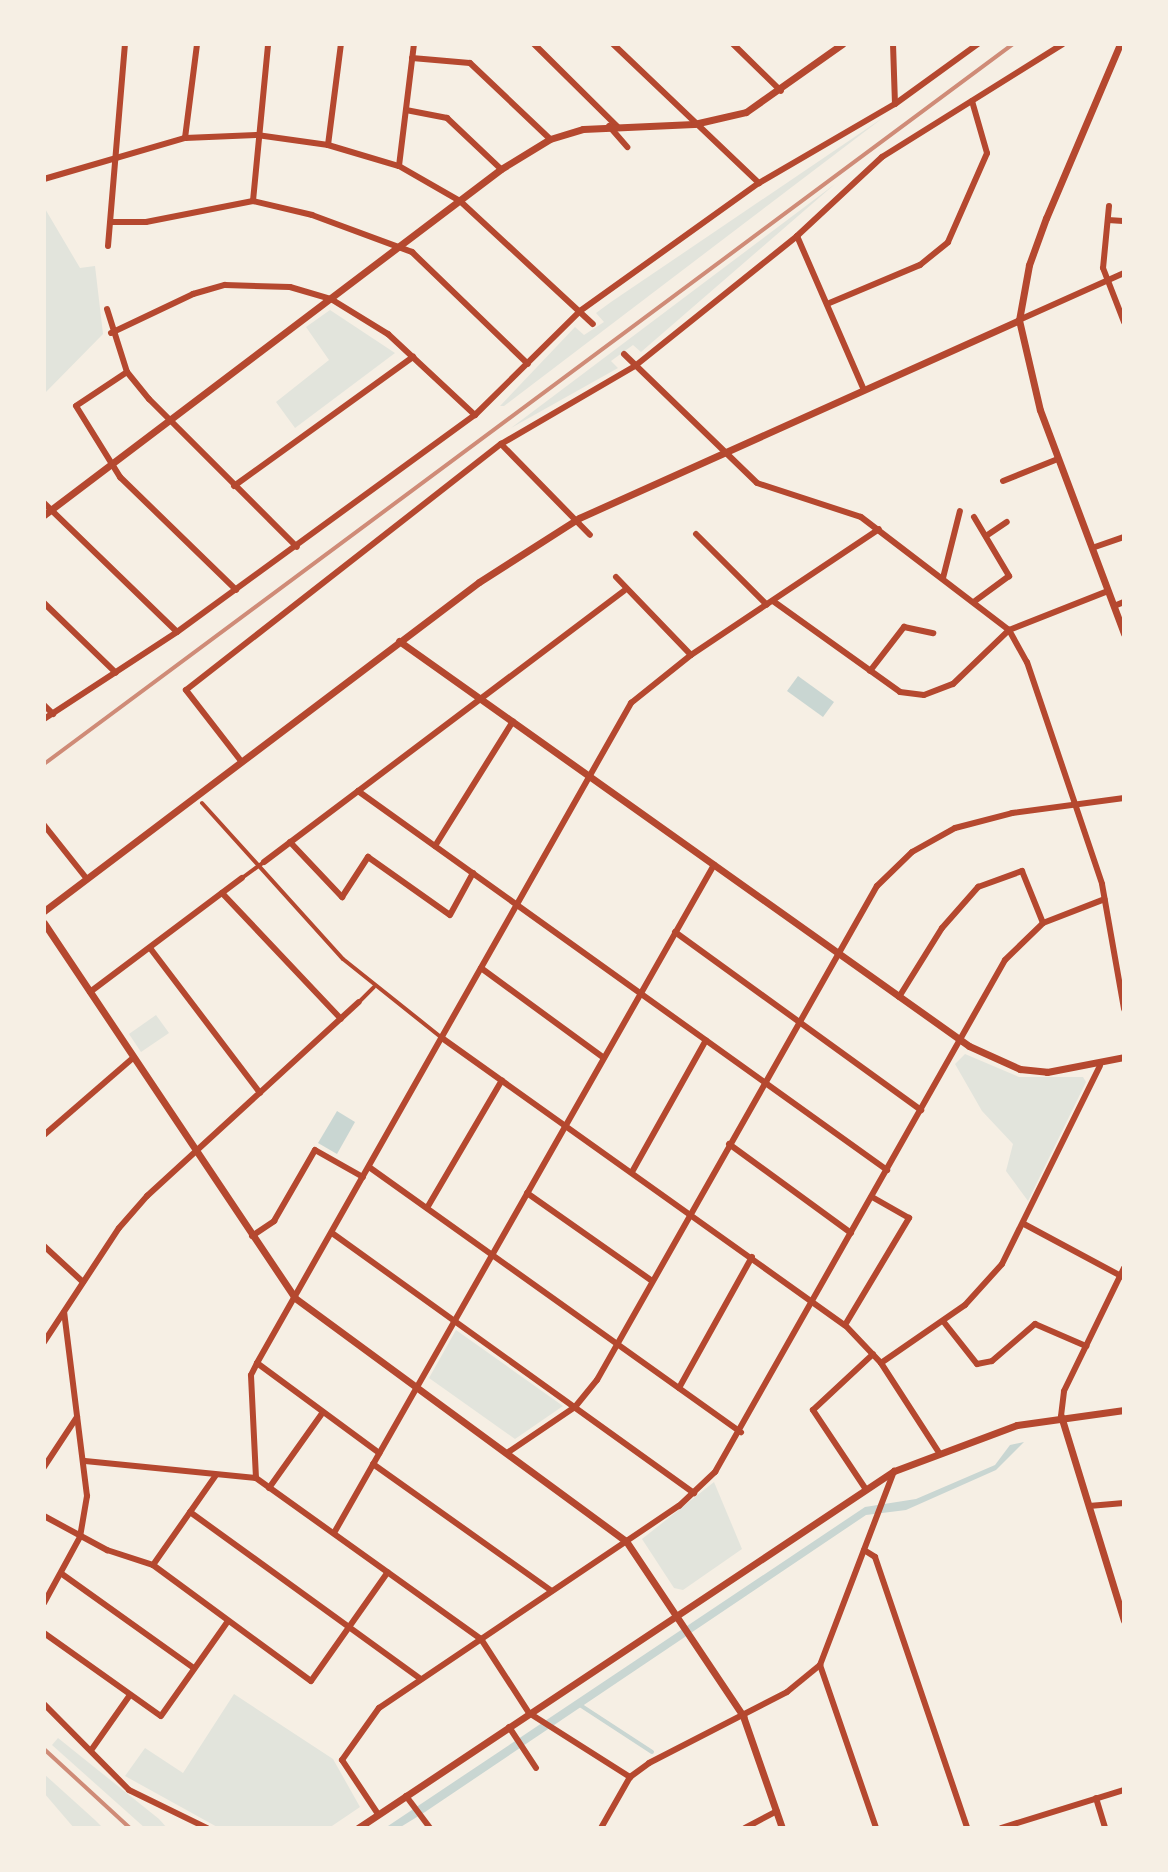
<!DOCTYPE html>
<html>
<head>
<meta charset="utf-8">
<style>
  body { margin:0 }
  #map { position:relative; width:1168px; height:1872px; overflow:hidden; background:#f6efe4; font-family:"IBM Plex Sans",sans-serif }
  div>[style] { position:absolute }
  [style*='--x'] { left:calc(var(--x)*1px); top:calc(var(--y)*1px); width:calc(var(--w)*1px); rotate:calc(var(--a)*1deg) }
  .green>* { inset:0; background:#e2e4dc }
  .water>* { inset:0; background:#c9d6d2 }
  .stream>* { height:4px; margin:-2px; padding:0 2px; transform-origin:2px; border-radius:2px; background:#c9d6d2 }
  .pedestrian>* { height:4px; margin:-2px; padding:0 2px; transform-origin:2px; border-radius:2px; background:#b5482f }
  .minor>* { height:6px; margin:-3px; padding:0 3px; transform-origin:3px; border-radius:3px; background:#b5482f }
  .tertiary>* { height:7px; margin:-3.5px; padding:0 3.5px; transform-origin:3.5px; border-radius:3.5px; background:#b5482f }
  .rail>* { height:4px; margin:-2px; padding:0 2px; transform-origin:2px; border-radius:2px; background:#cf8b77 }
  span { translate:-50% -50%; white-space:nowrap; text-align:center; line-height:1.15; -webkit-text-stroke:6px #f6efe4; paint-order:stroke }
  .frame { position:absolute; inset:0; border:46px solid #f6efe4; pointer-events:none }
</style>
</head>
<body>
<div id="map">
  <div class="green">
    <div style="clip-path:polygon(884px 117px,504px 406px,500px 406px,575px 327px,584px 335px,604px 322px,596px 313px,611px 302px)"></div>
    <div style="clip-path:polygon(835px 184px,641px 352px,633px 345px,611px 361px,618px 368px,511px 428px)"></div>
    <div style="clip-path:polygon(44px 207px,80px 268px,95px 266px,103px 334px,44px 394px)"></div>
    <div style="clip-path:polygon(330px 310px,395px 353px,295px 428px,276px 402px,329px 360px,306px 327px)"></div>
    <div style="clip-path:polygon(156px 1015px,169px 1033px,141px 1052px,129px 1034px)"></div>
    <div style="clip-path:polygon(965px 1054px,1019px 1077px,1083px 1077px,1086px 1082px,1028px 1201px,1006px 1171px,1013px 1144px,982px 1111px,955px 1064px)"></div>
    <div style="clip-path:polygon(456px 1330px,563px 1406px,515px 1439px,429px 1378px)"></div>
    <div style="clip-path:polygon(714px 1482px,742px 1549px,683px 1590px,674px 1588px,642px 1539px)"></div>
    <div style="clip-path:polygon(234px 1694px,333px 1759px,360px 1807px,329px 1828px,219px 1828px,125px 1776px,145px 1748px,183px 1773px)"></div>
    <div style="clip-path:polygon(58px 1738px,159px 1819px,167px 1828px,145px 1828px,52px 1745px)"></div>
    <div style="clip-path:polygon(44px 1774px,95px 1820px,103px 1828px,74px 1828px,44px 1793px)"></div>
  </div>
  <div class="water">
    <div style="clip-path:polygon(798px 676px,834px 702px,823px 717px,787px 691px)"></div>
    <div style="clip-path:polygon(337px 1111px,355px 1122px,337px 1154px,318px 1143px)"></div>
    <div style="clip-path:polygon(1024px 1442px,996px 1470px,906px 1510px,866px 1515px,425px 1812px,399px 1828px,385px 1828px,865px 1507px,916px 1499px,995px 1465px,1010px 1445px)"></div>
  </div>
  <div class="stream">
    <div style="--x:580;--y:1705;--w:86;--a:33.1"></div>
  </div>
  <div class="pedestrian">
    <div style="--x:202;--y:803;--w:210;--a:47.9"></div>
    <div style="--x:343;--y:959;--w:127;--a:38.6"></div>
    <div style="--x:242;--y:878;--w:27;--a:-36"></div>
    <div style="--x:359;--y:1002;--w:21;--a:-45"></div>
  </div>
  <div class="minor">
    <div style="--x:534;--y:44;--w:117;--a:44.7"></div>
    <div style="--x:613;--y:44;--w:202;--a:43.6"></div>
    <div style="--x:733;--y:44;--w:67;--a:44.4"></div>
    <div style="--x:893;--y:44;--w:60;--a:88.1"></div>
    <div style="--x:412;--y:58;--w:58;--a:4.9"></div>
    <div style="--x:470;--y:63;--w:110;--a:43.5"></div>
    <div style="--x:406;--y:110;--w:42;--a:11"></div>
    <div style="--x:447;--y:118;--w:74;--a:43.4"></div>
    <div style="--x:609;--y:126;--w:28;--a:49"></div>
    <div style="--x:185;--y:138;--w:95;--a:-82.7"></div>
    <div style="--x:328;--y:145;--w:102;--a:-82.7"></div>
    <div style="--x:399;--y:166;--w:123;--a:-83"></div>
    <div style="--x:44;--y:179;--w:147;--a:-16.2"></div>
    <div style="--x:185;--y:138;--w:72;--a:-2.4"></div>
    <div style="--x:257;--y:135;--w:72;--a:8"></div>
    <div style="--x:328;--y:145;--w:74;--a:16.5"></div>
    <div style="--x:399;--y:166;--w:70;--a:29.8"></div>
    <div style="--x:460;--y:201;--w:181;--a:42.8"></div>
    <div style="--x:253;--y:201;--w:158;--a:-84.5"></div>
    <div style="--x:1109;--y:206;--w:62;--a:95.5"></div>
    <div style="--x:1103;--y:268;--w:58;--a:68.7"></div>
    <div style="--x:1108;--y:220;--w:15;--a:4"></div>
    <div style="--x:111;--y:222;--w:35;--a:0"></div>
    <div style="--x:146;--y:222;--w:109;--a:-11.1"></div>
    <div style="--x:253;--y:201;--w:61;--a:13.3"></div>
    <div style="--x:312;--y:215;--w:107;--a:20.3"></div>
    <div style="--x:412;--y:252;--w:161;--a:44"></div>
    <div style="--x:797;--y:236;--w:166;--a:66.5"></div>
    <div style="--x:108;--y:246;--w:203;--a:-85.2"></div>
    <div style="--x:827;--y:304;--w:101;--a:-22.8"></div>
    <div style="--x:920;--y:265;--w:36;--a:-39"></div>
    <div style="--x:948;--y:242;--w:97;--a:-66.3"></div>
    <div style="--x:987;--y:153;--w:54;--a:-106.1"></div>
    <div style="--x:107;--y:309;--w:66;--a:72.4"></div>
    <div style="--x:127;--y:372;--w:35;--a:51"></div>
    <div style="--x:149;--y:399;--w:209;--a:45"></div>
    <div style="--x:1019;--y:320;--w:115;--a:-24.1"></div>
    <div style="--x:111;--y:333;--w:91;--a:-25.4"></div>
    <div style="--x:193;--y:294;--w:33;--a:-16"></div>
    <div style="--x:225;--y:285;--w:65;--a:1.8"></div>
    <div style="--x:290;--y:287;--w:43;--a:16.3"></div>
    <div style="--x:331;--y:299;--w:67;--a:31.6"></div>
    <div style="--x:388;--y:334;--w:119;--a:43"></div>
    <div style="--x:624;--y:354;--w:185;--a:44.1"></div>
    <div style="--x:757;--y:483;--w:109;--a:18.1"></div>
    <div style="--x:861;--y:517;--w:186;--a:37.4"></div>
    <div style="--x:1009;--y:630;--w:37;--a:61"></div>
    <div style="--x:1027;--y:662;--w:234;--a:71.3"></div>
    <div style="--x:1102;--y:884;--w:127;--a:80"></div>
    <div style="--x:127;--y:372;--w:61;--a:146.3"></div>
    <div style="--x:76;--y:406;--w:84;--a:58.2"></div>
    <div style="--x:120;--y:477;--w:162;--a:44.2"></div>
    <div style="--x:501;--y:444;--w:127;--a:45.6"></div>
    <div style="--x:1003;--y:481;--w:59;--a:-21.8"></div>
    <div style="--x:234;--y:486;--w:221;--a:-35.8"></div>
    <div style="--x:44;--y:503;--w:185;--a:44.1"></div>
    <div style="--x:974;--y:517;--w:69;--a:59.3"></div>
    <div style="--x:1009;--y:576;--w:42;--a:143.7"></div>
    <div style="--x:696;--y:534;--w:100;--a:45"></div>
    <div style="--x:986;--y:536;--w:25;--a:-34"></div>
    <div style="--x:1092;--y:548;--w:34;--a:-19"></div>
    <div style="--x:616;--y:577;--w:108;--a:46.1"></div>
    <div style="--x:943;--y:578;--w:69;--a:-75.8"></div>
    <div style="--x:773;--y:601;--w:156;--a:35.6"></div>
    <div style="--x:900;--y:692;--w:24;--a:7"></div>
    <div style="--x:924;--y:695;--w:31;--a:-21"></div>
    <div style="--x:953;--y:684;--w:78;--a:-44"></div>
    <div style="--x:1009;--y:630;--w:106;--a:-21.5"></div>
    <div style="--x:44;--y:603;--w:100;--a:44.2"></div>
    <div style="--x:1114;--y:606;--w:11;--a:-22"></div>
    <div style="--x:870;--y:671;--w:56;--a:-52.3"></div>
    <div style="--x:904;--y:627;--w:30;--a:12"></div>
    <div style="--x:44;--y:705;--w:13;--a:45"></div>
    <div style="--x:44;--y:719;--w:159;--a:-33.2"></div>
    <div style="--x:177;--y:632;--w:369;--a:-36.1"></div>
    <div style="--x:475;--y:415;--w:148;--a:-44.7"></div>
    <div style="--x:580;--y:311;--w:220;--a:-35.6"></div>
    <div style="--x:759;--y:183;--w:157;--a:-30.2"></div>
    <div style="--x:895;--y:104;--w:102;--a:-35.9"></div>
    <div style="--x:241;--y:761;--w:90;--a:-127.8"></div>
    <div style="--x:186;--y:690;--w:400;--a:-38"></div>
    <div style="--x:501;--y:444;--w:155;--a:-30.2"></div>
    <div style="--x:635;--y:366;--w:208;--a:-38.7"></div>
    <div style="--x:797;--y:236;--w:116;--a:-42.9"></div>
    <div style="--x:882;--y:157;--w:213;--a:-32"></div>
    <div style="--x:358;--y:791;--w:651;--a:35.62"></div>
    <div style="--x:44;--y:825;--w:69;--a:51.5"></div>
    <div style="--x:290;--y:842;--w:76;--a:46.6"></div>
    <div style="--x:342;--y:897;--w:48;--a:-57"></div>
    <div style="--x:368;--y:857;--w:100;--a:35.3"></div>
    <div style="--x:450;--y:915;--w:48;--a:-61.3"></div>
    <div style="--x:435;--y:846;--w:147;--a:-58"></div>
    <div style="--x:264;--y:862;--w:451;--a:-37"></div>
    <div style="--x:222;--y:893;--w:173;--a:46.6"></div>
    <div style="--x:675;--y:932;--w:304;--a:35.9"></div>
    <div style="--x:150;--y:948;--w:182;--a:52.8"></div>
    <div style="--x:481;--y:968;--w:152;--a:36.2"></div>
    <div style="--x:90;--y:992;--w:190;--a:-36.9"></div>
    <div style="--x:899;--y:997;--w:81;--a:-58.1"></div>
    <div style="--x:942;--y:928;--w:55;--a:-48.7"></div>
    <div style="--x:978;--y:887;--w:47;--a:-20"></div>
    <div style="--x:1022;--y:871;--w:56;--a:68"></div>
    <div style="--x:442;--y:1038;--w:495;--a:35.5"></div>
    <div style="--x:845;--y:1325;--w:52;--a:46.5"></div>
    <div style="--x:881;--y:1363;--w:105;--a:57.1"></div>
    <div style="--x:44;--y:1135;--w:118;--a:-40.9"></div>
    <div style="--x:729;--y:1144;--w:151;--a:36.1"></div>
    <div style="--x:369;--y:1167;--w:457;--a:35.5"></div>
    <div style="--x:632;--y:1172;--w:151;--a:-60.7"></div>
    <div style="--x:527;--y:1193;--w:153;--a:35.1"></div>
    <div style="--x:427;--y:1208;--w:148;--a:-59.6"></div>
    <div style="--x:1024;--y:1224;--w:112;--a:28.2"></div>
    <div style="--x:332;--y:1233;--w:446;--a:35.7"></div>
    <div style="--x:252;--y:1236;--w:27;--a:-34"></div>
    <div style="--x:274;--y:1221;--w:82;--a:-60"></div>
    <div style="--x:315;--y:1150;--w:55;--a:29.4"></div>
    <div style="--x:44;--y:1246;--w:53;--a:42.7"></div>
    <div style="--x:943;--y:1321;--w:55;--a:51.7"></div>
    <div style="--x:977;--y:1364;--w:15;--a:-11"></div>
    <div style="--x:992;--y:1361;--w:57;--a:-40.7"></div>
    <div style="--x:1035;--y:1324;--w:56;--a:23.3"></div>
    <div style="--x:845;--y:1325;--w:125;--a:-59.1"></div>
    <div style="--x:909;--y:1218;--w:43;--a:-150.4"></div>
    <div style="--x:44;--y:1342;--w:136;--a:-56.7"></div>
    <div style="--x:119;--y:1228;--w:43;--a:-48.8"></div>
    <div style="--x:147;--y:1196;--w:287;--a:-42.5"></div>
    <div style="--x:257;--y:1363;--w:152;--a:36.4"></div>
    <div style="--x:881;--y:1363;--w:102;--a:-34.6"></div>
    <div style="--x:965;--y:1305;--w:55;--a:-47.9"></div>
    <div style="--x:1002;--y:1264;--w:221;--a:-63.7"></div>
    <div style="--x:679;--y:1388;--w:150;--a:-60.9"></div>
    <div style="--x:1061;--y:1416;--w:25;--a:-83"></div>
    <div style="--x:1064;--y:1391;--w:137;--a:-64"></div>
    <div style="--x:507;--y:1453;--w:82;--a:-34.1"></div>
    <div style="--x:575;--y:1407;--w:35;--a:-51"></div>
    <div style="--x:597;--y:1380;--w:568;--a:-60.46"></div>
    <div style="--x:877;--y:886;--w:49;--a:-44.2"></div>
    <div style="--x:912;--y:852;--w:49;--a:-29.2"></div>
    <div style="--x:955;--y:828;--w:59;--a:-14.7"></div>
    <div style="--x:1012;--y:813;--w:113;--a:-7.6"></div>
    <div style="--x:85;--y:1461;--w:172;--a:5.7"></div>
    <div style="--x:256;--y:1478;--w:277;--a:35.6"></div>
    <div style="--x:481;--y:1639;--w:88;--a:57"></div>
    <div style="--x:529;--y:1713;--w:120;--a:32.4"></div>
    <div style="--x:373;--y:1464;--w:219;--a:35.4"></div>
    <div style="--x:44;--y:1467;--w:60;--a:-56.6"></div>
    <div style="--x:256;--y:1478;--w:103;--a:-92.8"></div>
    <div style="--x:251;--y:1375;--w:13;--a:-63"></div>
    <div style="--x:257;--y:1363;--w:759;--a:-60.46"></div>
    <div style="--x:631;--y:703;--w:77;--a:-38.7"></div>
    <div style="--x:691;--y:655;--w:226;--a:-33.8"></div>
    <div style="--x:269;--y:1488;--w:93;--a:-54.6"></div>
    <div style="--x:865;--y:1488;--w:94;--a:-123.7"></div>
    <div style="--x:813;--y:1410;--w:82;--a:-43"></div>
    <div style="--x:1089;--y:1506;--w:35;--a:-5"></div>
    <div style="--x:190;--y:1512;--w:285;--a:35.9"></div>
    <div style="--x:44;--y:1516;--w:72;--a:28.4"></div>
    <div style="--x:107;--y:1550;--w:48;--a:18.1"></div>
    <div style="--x:153;--y:1565;--w:196;--a:36.3"></div>
    <div style="--x:311;--y:1681;--w:133;--a:-54.8"></div>
    <div style="--x:334;--y:1533;--w:769;--a:-60.37"></div>
    <div style="--x:864;--y:1550;--w:13;--a:32"></div>
    <div style="--x:875;--y:1557;--w:286;--a:71.2"></div>
    <div style="--x:153;--y:1565;--w:110;--a:-55"></div>
    <div style="--x:62;--y:1574;--w:162;--a:35.5"></div>
    <div style="--x:44;--y:1603;--w:75;--a:-61.4"></div>
    <div style="--x:80;--y:1537;--w:42;--a:-80.3"></div>
    <div style="--x:87;--y:1496;--w:185;--a:-97.1"></div>
    <div style="--x:44;--y:1633;--w:143;--a:35.4"></div>
    <div style="--x:161;--y:1716;--w:116;--a:-54.8"></div>
    <div style="--x:820;--y:1665;--w:172;--a:71"></div>
    <div style="--x:44;--y:1704;--w:121;--a:45.3"></div>
    <div style="--x:129;--y:1790;--w:87;--a:26"></div>
    <div style="--x:509;--y:1727;--w:49;--a:56.6"></div>
    <div style="--x:92;--y:1749;--w:66;--a:-54.9"></div>
    <div style="--x:406;--y:1796;--w:40;--a:53"></div>
    <div style="--x:1096;--y:1798;--w:31;--a:73"></div>
    <div style="--x:378;--y:1814;--w:65;--a:-123.7"></div>
    <div style="--x:342;--y:1760;--w:64;--a:-54.6"></div>
    <div style="--x:379;--y:1708;--w:362;--a:-34"></div>
    <div style="--x:679;--y:1506;--w:50;--a:-43.4"></div>
    <div style="--x:715;--y:1472;--w:588;--a:-60.47"></div>
    <div style="--x:1005;--y:960;--w:53;--a:-44.2"></div>
    <div style="--x:1043;--y:923;--w:66;--a:-21.2"></div>
    <div style="--x:601;--y:1828;--w:59;--a:-60.4"></div>
    <div style="--x:630;--y:1777;--w:24;--a:-36"></div>
    <div style="--x:649;--y:1763;--w:155;--a:-27.2"></div>
    <div style="--x:787;--y:1692;--w:43;--a:-39.3"></div>
    <div style="--x:820;--y:1665;--w:208;--a:-69.1"></div>
    <div style="--x:745;--y:1828;--w:36;--a:-28"></div>
    <div style="--x:1001;--y:1828;--w:129;--a:-17.2"></div>
  </div>
  <div class="tertiary">
    <div style="--x:1120;--y:44;--w:189;--a:113"></div>
    <div style="--x:1046;--y:218;--w:50;--a:109.9"></div>
    <div style="--x:1029;--y:265;--w:56;--a:100.3"></div>
    <div style="--x:1019;--y:320;--w:92;--a:76.9"></div>
    <div style="--x:1040;--y:410;--w:239;--a:69.4"></div>
    <div style="--x:44;--y:515;--w:573;--a:-37.13"></div>
    <div style="--x:501;--y:169;--w:57;--a:-31.5"></div>
    <div style="--x:550;--y:139;--w:34;--a:-17"></div>
    <div style="--x:583;--y:129;--w:111;--a:-2.6"></div>
    <div style="--x:694;--y:124;--w:53;--a:-13"></div>
    <div style="--x:746;--y:112;--w:118;--a:-35.3"></div>
    <div style="--x:399;--y:641;--w:699;--a:35.39"></div>
    <div style="--x:969;--y:1046;--w:56;--a:24.3"></div>
    <div style="--x:1020;--y:1069;--w:27;--a:6"></div>
    <div style="--x:1047;--y:1072;--w:78;--a:-11"></div>
    <div style="--x:44;--y:911;--w:545;--a:-37.1"></div>
    <div style="--x:479;--y:582;--w:119;--a:-32.6"></div>
    <div style="--x:579;--y:518;--w:482;--a:-24.2"></div>
    <div style="--x:44;--y:923;--w:451;--a:56.2"></div>
    <div style="--x:295;--y:1298;--w:411;--a:36.3"></div>
    <div style="--x:626;--y:1541;--w:211;--a:56.2"></div>
    <div style="--x:743;--y:1716;--w:119;--a:70.8"></div>
    <div style="--x:1061;--y:1416;--w:214;--a:72.9"></div>
    <div style="--x:358;--y:1828;--w:644;--a:-33.67"></div>
    <div style="--x:894;--y:1471;--w:131;--a:-20.5"></div>
    <div style="--x:1017;--y:1425;--w:108;--a:-8"></div>
  </div>
  <div class="rail">
    <div style="--x:44;--y:764;--w:1207;--a:-36.61"></div>
    <div style="--x:44;--y:1749;--w:117;--a:42.6"></div>
  </div>
  <div class="frame"></div>
</div>
</body>
</html>
